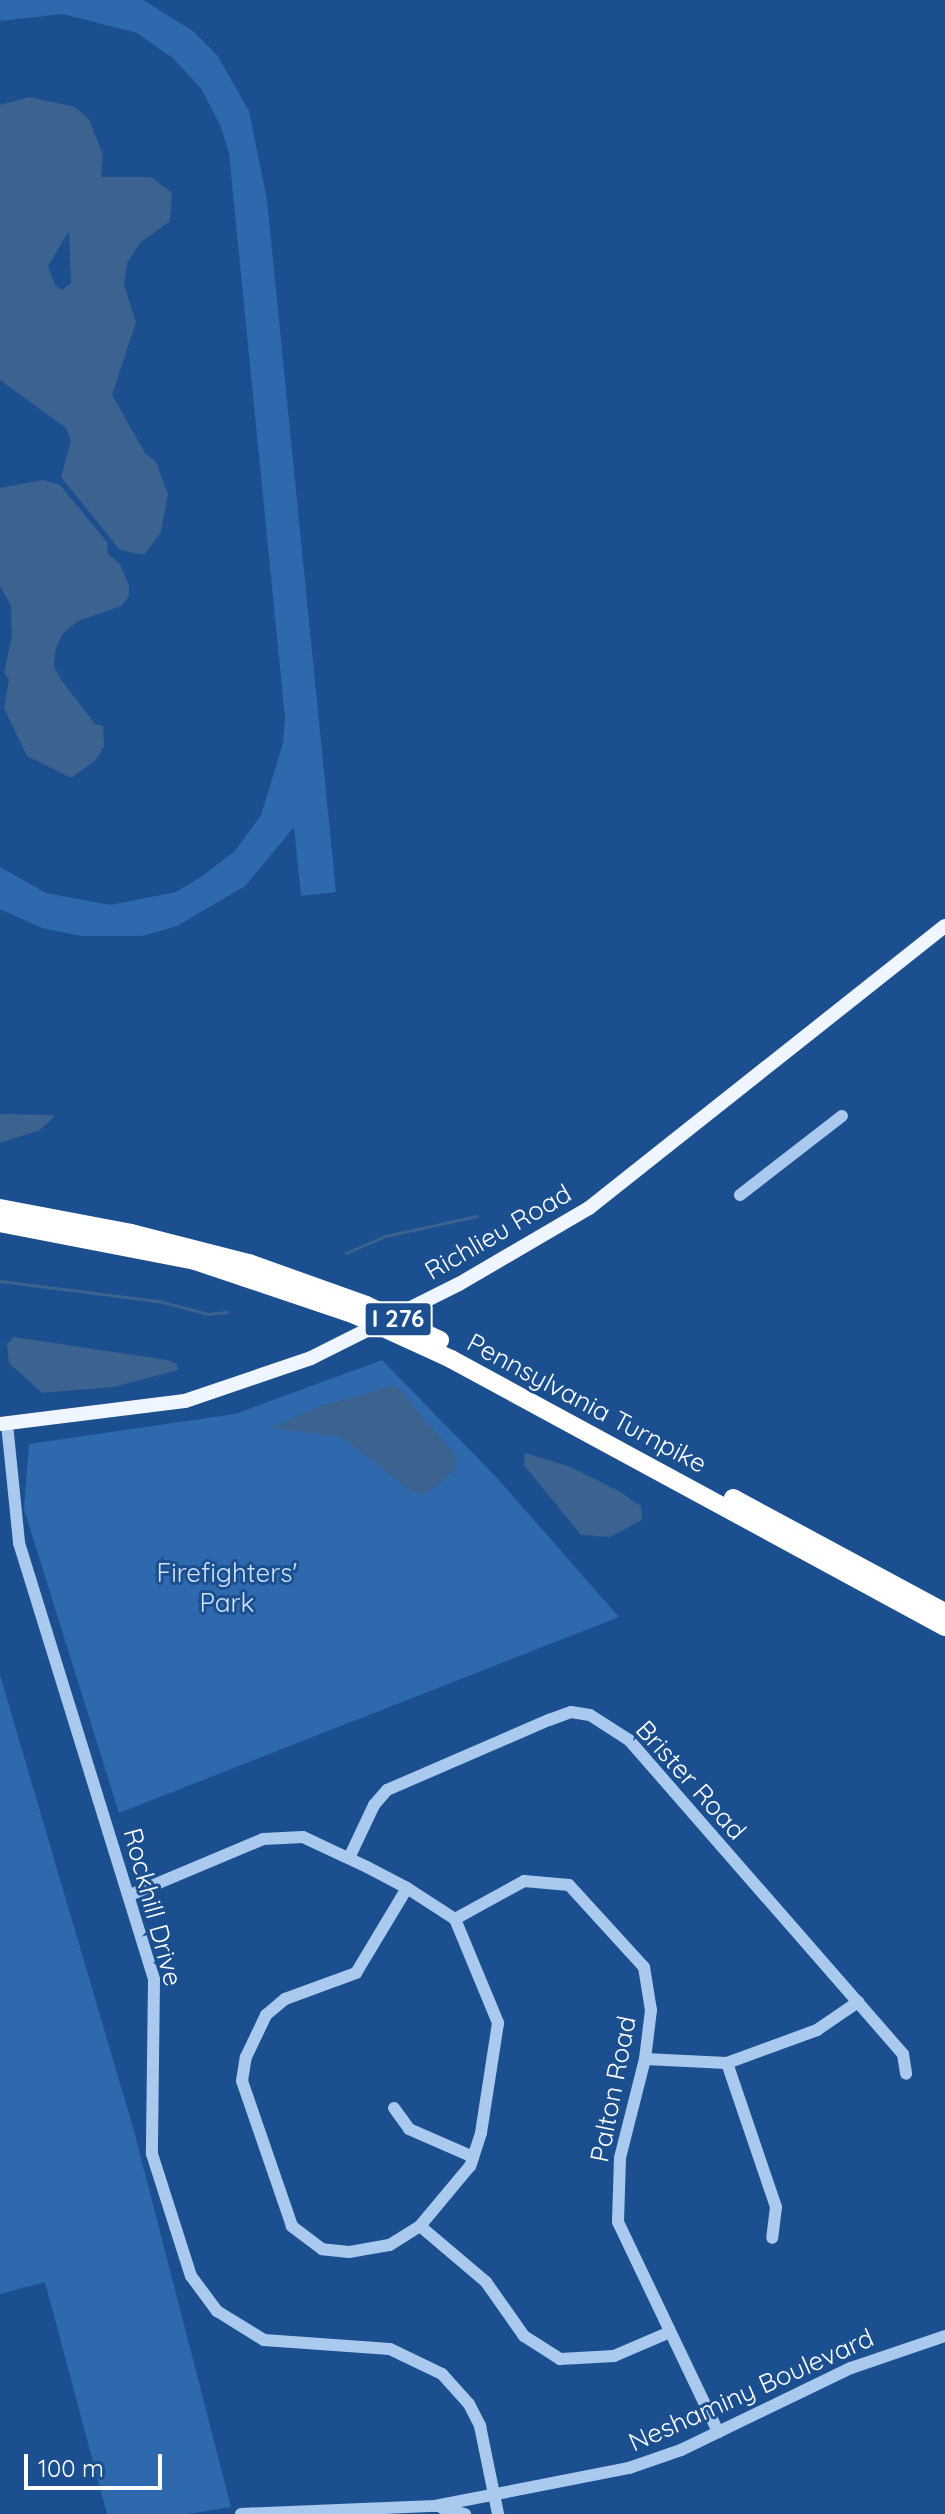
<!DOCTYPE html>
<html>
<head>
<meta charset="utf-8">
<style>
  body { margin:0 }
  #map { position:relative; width:945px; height:2514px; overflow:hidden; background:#1b4f8f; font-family:Quicksand,sans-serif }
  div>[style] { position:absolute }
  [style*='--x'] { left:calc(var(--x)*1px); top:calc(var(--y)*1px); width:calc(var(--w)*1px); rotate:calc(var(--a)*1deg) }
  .green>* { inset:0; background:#2e69ad }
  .water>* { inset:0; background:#3c6290 }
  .stream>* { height:3px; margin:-1.5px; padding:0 1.5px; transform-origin:1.5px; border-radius:1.5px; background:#3c6290 }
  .minor>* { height:12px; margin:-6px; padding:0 6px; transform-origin:6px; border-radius:6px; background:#a9c9ee }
  .major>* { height:14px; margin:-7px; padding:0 7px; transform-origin:7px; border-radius:7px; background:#f0f6ff }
  .highway>* { height:18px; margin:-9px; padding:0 9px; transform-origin:9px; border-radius:9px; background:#fff }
  .major-bridge>* { height:14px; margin:-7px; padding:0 7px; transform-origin:7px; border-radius:7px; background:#f0f6ff }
  span { translate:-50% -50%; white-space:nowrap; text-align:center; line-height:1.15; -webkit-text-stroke:6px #1b4f8f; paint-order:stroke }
  .shield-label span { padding:2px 6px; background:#1b4f8f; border:2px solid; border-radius:6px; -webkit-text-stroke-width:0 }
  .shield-label { font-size:24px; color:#fff; font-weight:700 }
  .street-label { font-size:26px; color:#fff }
  .park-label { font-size:26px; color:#cfe3fa }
  .scale { position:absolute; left:24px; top:2454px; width:138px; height:36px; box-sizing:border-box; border:4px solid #fff; border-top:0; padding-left:10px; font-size:24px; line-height:28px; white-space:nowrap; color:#fff; -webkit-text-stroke:6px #1b4f8f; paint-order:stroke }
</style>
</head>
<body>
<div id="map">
  <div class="green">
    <div style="clip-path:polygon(0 0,143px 0,193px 31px,217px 55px,249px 111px,267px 200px,336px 892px,301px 896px,294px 827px,245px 886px,177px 926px,142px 936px,81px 936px,42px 928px,0 909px,0 867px,46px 893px,110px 905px,176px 892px,201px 877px,235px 851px,261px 815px,283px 743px,285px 718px,229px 153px,221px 127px,202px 90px,174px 59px,137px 33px,63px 14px,0 21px)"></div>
    <div style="clip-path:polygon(382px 1360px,498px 1479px,619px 1617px,119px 1813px,24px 1509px,29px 1444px,235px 1414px)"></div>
    <div style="clip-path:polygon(0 1675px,134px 2131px,231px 2507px,187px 2514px,107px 2514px,45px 2282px,0 2294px)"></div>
  </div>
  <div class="water">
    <div style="clip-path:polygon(evenodd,29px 97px,75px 107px,89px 119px,103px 155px,101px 177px,151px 177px,172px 193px,170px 221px,140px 243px,127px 263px,124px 285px,136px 322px,112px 395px,145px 453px,156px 462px,168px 494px,161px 532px,144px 555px,120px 550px,61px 477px,71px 441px,66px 428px,0 380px,0 105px,29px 97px,69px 231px,71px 283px,62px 290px,55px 285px,48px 266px,69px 231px)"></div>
    <div style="clip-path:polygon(43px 480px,60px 485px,107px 542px,108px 554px,120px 564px,129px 586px,129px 596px,121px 606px,78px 621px,62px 634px,55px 651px,54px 667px,62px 681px,95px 724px,103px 726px,104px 747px,95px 761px,71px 778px,27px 756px,4px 708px,9px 680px,4px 672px,12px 637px,11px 606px,0 586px,0 488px)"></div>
    <div style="clip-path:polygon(0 1114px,52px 1115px,54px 1117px,40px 1130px,0 1143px)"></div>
    <div style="clip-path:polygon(14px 1337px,167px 1360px,177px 1364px,178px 1370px,114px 1387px,42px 1393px,9px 1363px,7px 1344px)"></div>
    <div style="clip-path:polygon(396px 1385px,456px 1456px,454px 1470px,425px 1495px,413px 1492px,342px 1437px,272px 1428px,320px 1406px)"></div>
    <div style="clip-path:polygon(525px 1453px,568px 1466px,617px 1490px,641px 1506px,642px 1520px,610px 1537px,581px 1535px,524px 1465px)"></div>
  </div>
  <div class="stream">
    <div style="--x:346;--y:1253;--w:43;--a:-23.6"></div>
    <div style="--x:385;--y:1236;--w:94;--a:-12.3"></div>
    <div style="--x:0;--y:1281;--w:164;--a:7.3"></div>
    <div style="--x:163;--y:1302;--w:47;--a:14.9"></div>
    <div style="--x:208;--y:1314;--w:19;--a:-6"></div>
  </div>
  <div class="minor">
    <div style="--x:740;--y:1195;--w:129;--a:-37.8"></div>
    <div style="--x:7;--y:1424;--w:120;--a:84.2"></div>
    <div style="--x:19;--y:1543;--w:457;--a:72.8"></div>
    <div style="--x:154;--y:1980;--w:174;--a:90.7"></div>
    <div style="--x:152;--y:2154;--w:128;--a:72.3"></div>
    <div style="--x:191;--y:2276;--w:44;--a:53.4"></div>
    <div style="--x:217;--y:2311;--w:55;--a:31.7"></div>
    <div style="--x:264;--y:2340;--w:126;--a:4.1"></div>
    <div style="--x:390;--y:2349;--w:58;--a:25.7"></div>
    <div style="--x:442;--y:2374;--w:40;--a:48"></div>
    <div style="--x:469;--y:2404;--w:25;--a:63"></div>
    <div style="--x:480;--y:2426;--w:90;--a:78.4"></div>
    <div style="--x:349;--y:1858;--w:59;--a:-64.7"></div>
    <div style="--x:374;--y:1805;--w:20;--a:-49"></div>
    <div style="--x:387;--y:1790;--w:176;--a:-23.4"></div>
    <div style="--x:549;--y:1720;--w:23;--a:-20"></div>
    <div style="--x:571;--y:1712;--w:19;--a:9"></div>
    <div style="--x:590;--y:1715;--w:46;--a:32.7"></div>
    <div style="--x:629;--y:1740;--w:417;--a:48.9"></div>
    <div style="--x:903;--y:2054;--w:20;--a:81"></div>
    <div style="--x:130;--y:1895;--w:144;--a:-22.8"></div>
    <div style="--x:263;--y:1839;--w:40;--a:-2.9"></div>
    <div style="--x:303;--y:1837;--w:71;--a:25.1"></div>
    <div style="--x:367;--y:1867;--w:45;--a:27.7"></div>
    <div style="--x:407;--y:1888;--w:57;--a:32.9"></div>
    <div style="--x:455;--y:1919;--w:113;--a:67.5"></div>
    <div style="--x:498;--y:2023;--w:111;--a:98.8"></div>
    <div style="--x:481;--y:2133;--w:35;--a:108"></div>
    <div style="--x:470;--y:2166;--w:78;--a:129.8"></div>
    <div style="--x:420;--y:2226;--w:36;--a:148"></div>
    <div style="--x:389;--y:2245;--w:41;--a:170.1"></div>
    <div style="--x:349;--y:2252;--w:27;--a:-174"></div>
    <div style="--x:322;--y:2249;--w:38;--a:-143"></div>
    <div style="--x:292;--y:2226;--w:153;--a:-109"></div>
    <div style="--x:242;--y:2081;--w:24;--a:-81"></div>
    <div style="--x:246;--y:2057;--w:47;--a:-64.5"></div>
    <div style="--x:266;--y:2015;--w:25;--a:-40"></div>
    <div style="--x:285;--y:1999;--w:76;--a:-20.1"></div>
    <div style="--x:356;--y:1973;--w:99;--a:-59"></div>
    <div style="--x:455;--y:1919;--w:79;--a:-28.8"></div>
    <div style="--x:524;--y:1881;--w:45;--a:5.1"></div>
    <div style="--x:569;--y:1885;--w:111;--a:47.6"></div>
    <div style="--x:644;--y:1967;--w:44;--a:80.8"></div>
    <div style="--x:651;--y:2010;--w:49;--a:97"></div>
    <div style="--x:645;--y:2059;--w:102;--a:104.2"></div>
    <div style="--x:620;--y:2158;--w:64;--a:91.8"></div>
    <div style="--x:618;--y:2222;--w:233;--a:64.5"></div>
    <div style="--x:645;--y:2059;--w:82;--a:2.8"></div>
    <div style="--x:727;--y:2063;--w:96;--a:-20.1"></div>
    <div style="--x:817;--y:2030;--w:50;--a:-34.3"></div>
    <div style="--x:727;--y:2063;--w:152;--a:71.2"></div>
    <div style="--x:776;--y:2207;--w:31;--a:97"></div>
    <div style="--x:394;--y:2108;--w:26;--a:54"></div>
    <div style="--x:409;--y:2129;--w:70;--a:23.6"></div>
    <div style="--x:420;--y:2226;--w:87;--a:40.3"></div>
    <div style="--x:486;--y:2282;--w:66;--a:54.9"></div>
    <div style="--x:524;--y:2336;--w:43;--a:32.6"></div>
    <div style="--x:560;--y:2359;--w:54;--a:-3.2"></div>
    <div style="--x:614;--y:2356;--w:59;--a:-23.1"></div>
    <div style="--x:442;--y:2508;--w:24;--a:15"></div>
    <div style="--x:241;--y:2514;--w:194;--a:-2.4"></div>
    <div style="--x:435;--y:2506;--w:198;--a:-11.1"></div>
    <div style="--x:629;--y:2468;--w:55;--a:-19.1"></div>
    <div style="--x:681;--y:2450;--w:189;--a:-25.8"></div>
    <div style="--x:851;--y:2368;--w:99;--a:-18.8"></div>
  </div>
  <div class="major">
    <div style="--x:459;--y:1284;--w:151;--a:-30.3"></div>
    <div style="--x:589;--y:1208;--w:454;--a:-38.4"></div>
    <div style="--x:0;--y:1424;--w:186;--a:-7.1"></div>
    <div style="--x:185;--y:1401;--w:133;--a:-18.8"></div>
  </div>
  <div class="highway">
    <div style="--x:0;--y:1208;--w:133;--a:10.8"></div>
    <div style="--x:131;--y:1233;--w:122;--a:14.3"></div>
    <div style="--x:249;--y:1263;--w:124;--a:19.7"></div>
    <div style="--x:366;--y:1305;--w:82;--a:25.3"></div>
    <div style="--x:0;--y:1223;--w:199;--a:11"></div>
    <div style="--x:195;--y:1261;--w:169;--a:18.6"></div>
    <div style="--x:355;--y:1315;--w:106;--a:24.6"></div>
    <div style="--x:451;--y:1359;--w:562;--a:28.48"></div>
    <div style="--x:733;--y:1498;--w:241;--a:28.3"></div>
  </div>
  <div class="major-bridge">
    <div style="--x:311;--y:1358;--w:165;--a:-26.6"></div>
  </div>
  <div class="shield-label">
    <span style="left:398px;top:1319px">I 276</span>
  </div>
  <div class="street-label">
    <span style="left:498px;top:1232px;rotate:-30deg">Richlieu Road</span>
    <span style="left:587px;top:1403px;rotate:28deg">Pennsylvania Turnpike</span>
    <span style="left:691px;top:1780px;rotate:48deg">Brister Road</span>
    <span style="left:153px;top:1907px;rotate:75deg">Rockhill Drive</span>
    <span style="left:613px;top:2089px;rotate:-79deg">Palton Road</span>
    <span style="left:751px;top:2390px;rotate:-24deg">Neshaminy Boulevard</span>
  </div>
  <div class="park-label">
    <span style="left:227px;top:1588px">Firefighters'<br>Park</span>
  </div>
  <div class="scale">100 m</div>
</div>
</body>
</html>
